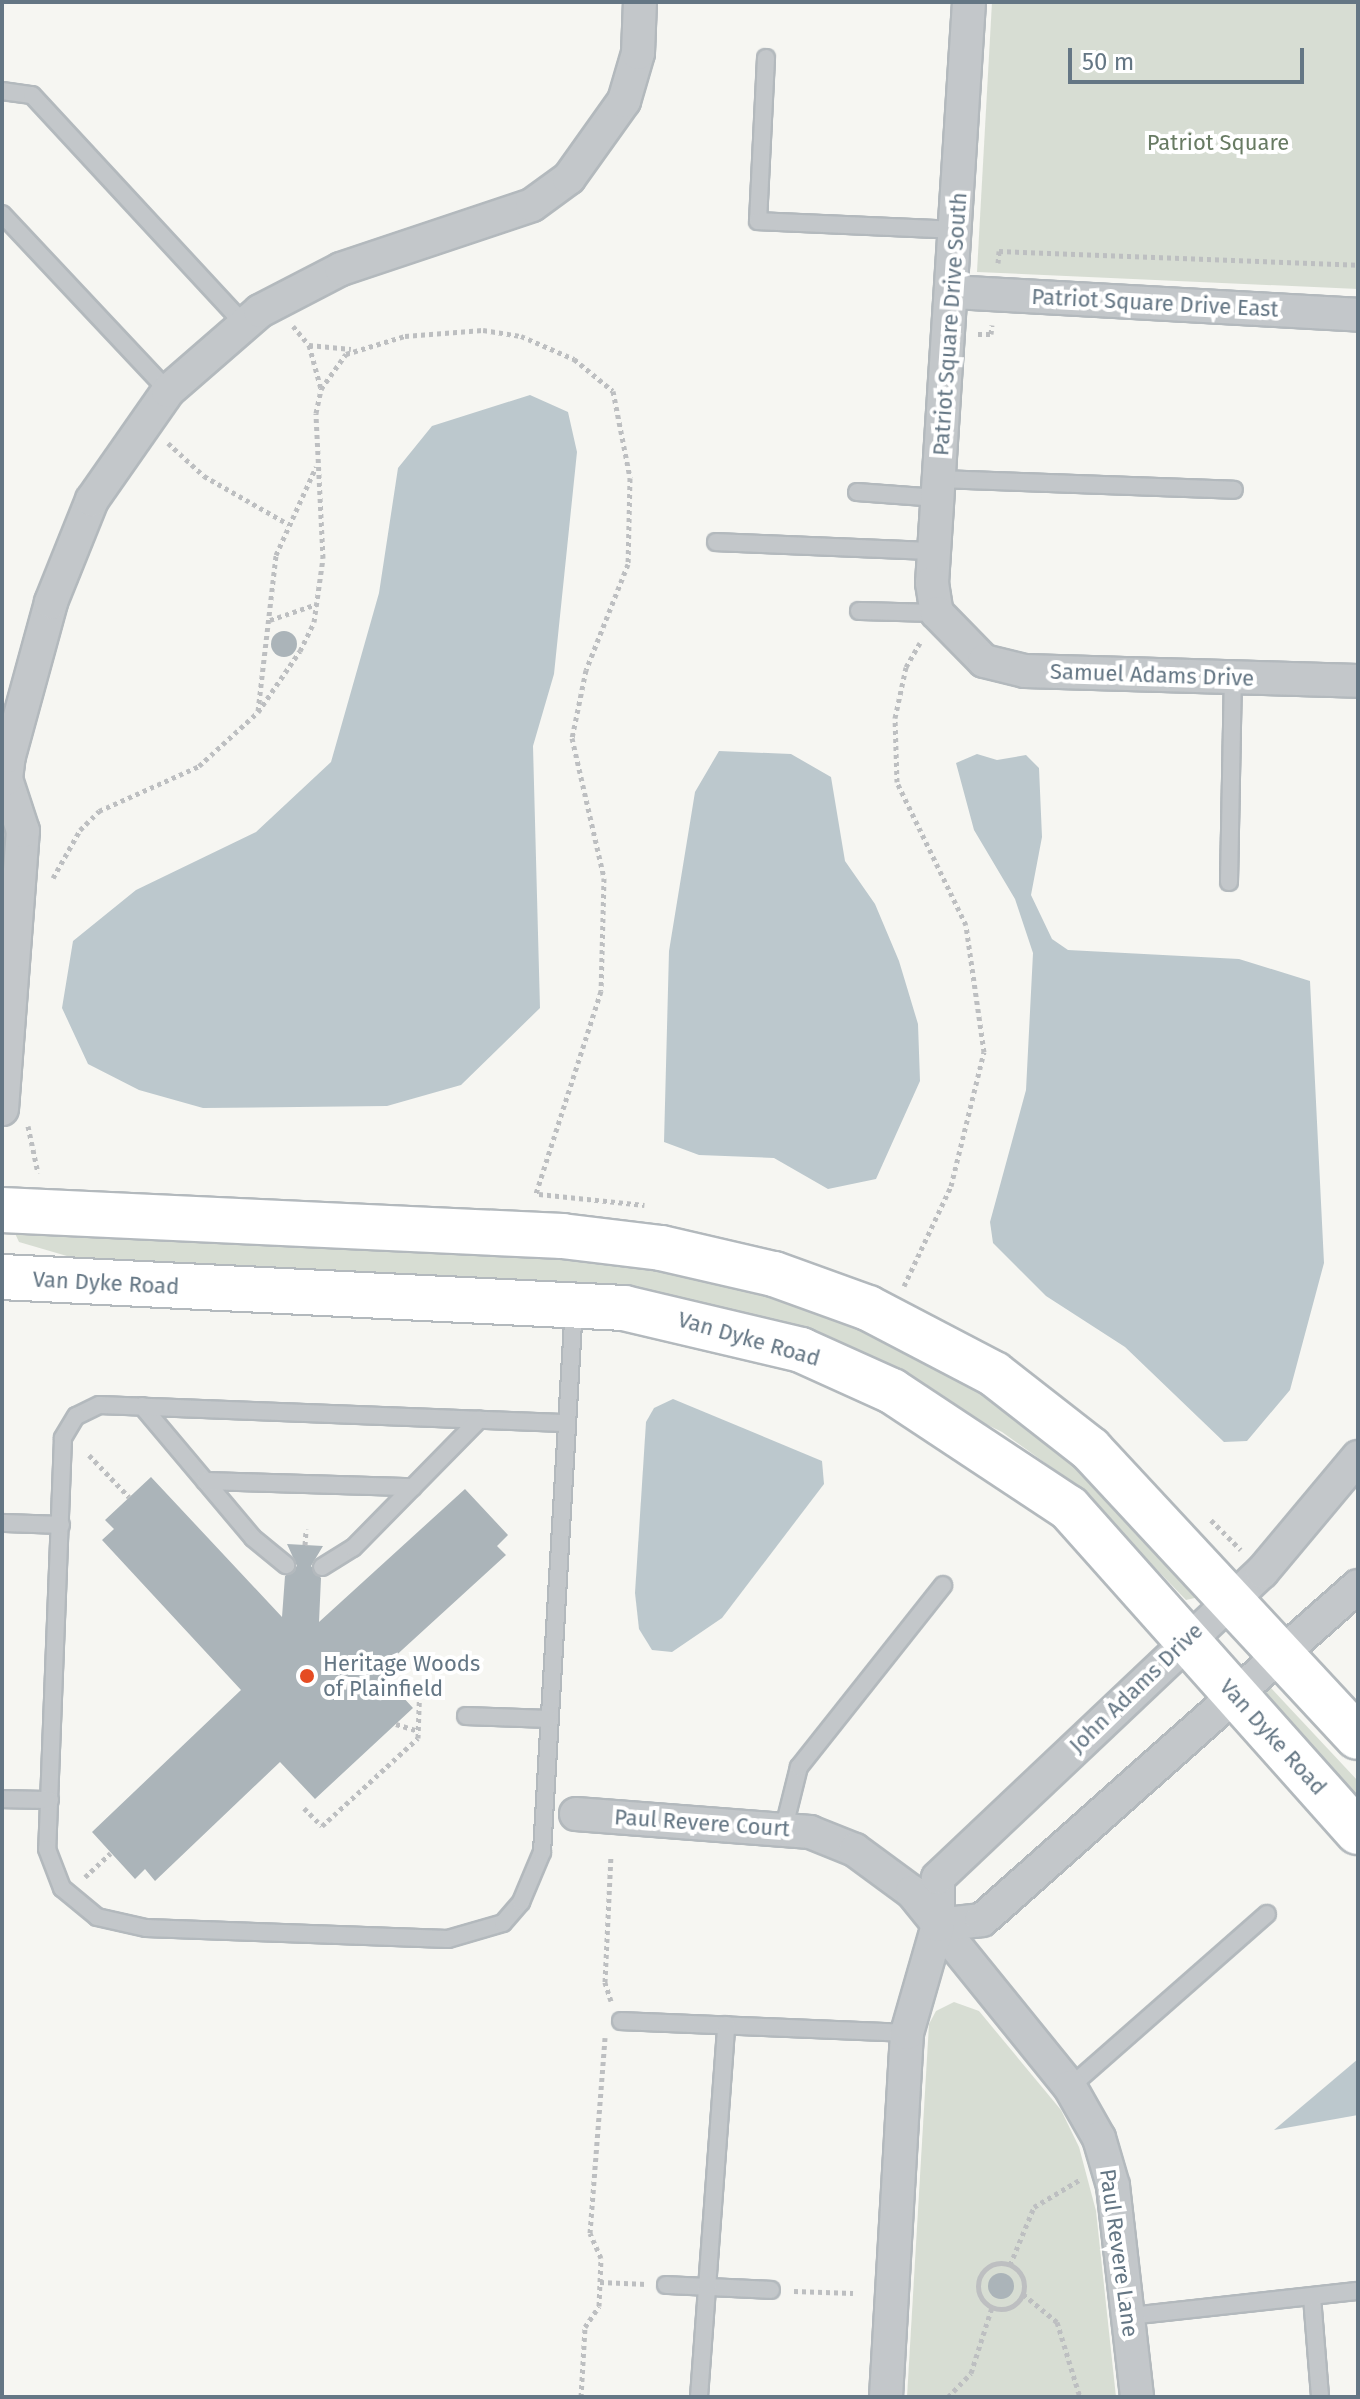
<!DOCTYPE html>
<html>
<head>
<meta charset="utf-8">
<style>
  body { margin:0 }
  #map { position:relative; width:1360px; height:2399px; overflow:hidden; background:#f6f6f2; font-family:"Fira Sans",sans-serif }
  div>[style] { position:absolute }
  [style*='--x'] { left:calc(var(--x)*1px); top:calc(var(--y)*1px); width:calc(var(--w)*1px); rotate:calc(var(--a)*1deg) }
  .green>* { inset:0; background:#d7ddd3 }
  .water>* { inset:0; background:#bcc8cd }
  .building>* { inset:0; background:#abb4b9 }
  .round { border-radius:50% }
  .path>* { height:5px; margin-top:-2.5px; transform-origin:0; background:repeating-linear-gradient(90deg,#bdbfc1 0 4px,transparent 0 8px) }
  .path>.ring { margin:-2.5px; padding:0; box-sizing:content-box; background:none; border:5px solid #bdbfc1; border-radius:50% }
  .roads { filter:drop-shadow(2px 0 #b3b9bd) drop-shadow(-2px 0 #b3b9bd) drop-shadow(0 2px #b3b9bd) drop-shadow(0 -2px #b3b9bd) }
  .lane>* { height:16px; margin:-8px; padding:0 8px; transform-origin:8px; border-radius:8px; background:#c3c7ca }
  .street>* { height:32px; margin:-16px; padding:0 16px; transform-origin:16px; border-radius:16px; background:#c3c7ca }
  .secondary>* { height:44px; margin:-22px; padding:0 22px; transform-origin:22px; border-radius:22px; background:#fff }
  .dots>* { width:22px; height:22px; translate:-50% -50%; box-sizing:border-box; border:4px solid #fff; border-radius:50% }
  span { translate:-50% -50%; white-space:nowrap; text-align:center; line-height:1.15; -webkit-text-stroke:8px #fff; paint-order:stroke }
  .park-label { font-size:22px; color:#687b63 }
  .street-label { font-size:22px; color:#647684 }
  .poi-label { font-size:22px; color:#647684 }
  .left { translate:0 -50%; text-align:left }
  .frame { position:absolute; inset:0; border:4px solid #647684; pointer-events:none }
  .scale { position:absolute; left:1068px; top:48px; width:236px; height:36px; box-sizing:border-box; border:4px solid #647684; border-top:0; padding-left:10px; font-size:24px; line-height:28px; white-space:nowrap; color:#647684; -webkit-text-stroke:6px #fff; paint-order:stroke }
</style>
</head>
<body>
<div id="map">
  <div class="green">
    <div style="clip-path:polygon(992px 2px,1358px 2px,1358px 289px,977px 272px)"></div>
    <div style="clip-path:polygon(12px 1227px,540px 1247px,708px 1268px,911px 1343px,1053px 1435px,1199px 1597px,1186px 1600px,1076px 1485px,1002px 1432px,849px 1357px,108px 1268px,19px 1242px)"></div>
    <div style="clip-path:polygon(1271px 1688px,1358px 1781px,1358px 1812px,1259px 1691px)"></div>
    <div style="clip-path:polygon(954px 2002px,979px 2011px,1061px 2110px,1079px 2147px,1096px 2211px,1116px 2397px,907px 2397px,929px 2024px,936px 2011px)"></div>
  </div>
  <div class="water">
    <div style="clip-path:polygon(530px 395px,568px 412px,577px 452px,554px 674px,533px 746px,540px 1008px,461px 1085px,387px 1106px,203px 1108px,139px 1090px,88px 1064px,62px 1008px,73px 941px,136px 890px,256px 832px,331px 762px,379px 593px,398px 468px,432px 426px)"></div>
    <div style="clip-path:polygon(719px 751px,791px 754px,831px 777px,845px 861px,875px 904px,899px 961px,918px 1024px,920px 1081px,876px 1179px,828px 1189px,774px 1158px,699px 1155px,664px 1142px,669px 951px,695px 792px)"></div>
    <div style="clip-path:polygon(977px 754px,997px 760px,1026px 755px,1039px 768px,1042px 837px,1031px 895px,1052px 939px,1068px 950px,1239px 959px,1310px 981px,1324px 1263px,1290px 1390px,1247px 1441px,1224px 1442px,1125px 1347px,1046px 1296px,993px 1243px,990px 1222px,1026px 1090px,1033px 953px,1015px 899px,974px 830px,956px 763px)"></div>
    <div style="clip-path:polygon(673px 1399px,822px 1461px,824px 1484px,722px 1618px,672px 1652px,652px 1650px,639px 1629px,635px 1593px,646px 1422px,654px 1408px)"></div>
    <div style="clip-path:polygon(1358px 2059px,1358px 2115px,1274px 2130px)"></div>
  </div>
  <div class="building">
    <div class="round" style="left:271px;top:631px;width:26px;height:26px"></div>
    <div style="clip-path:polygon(151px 1477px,282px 1617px,285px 1576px,297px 1566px,287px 1544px,323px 1546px,311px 1566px,321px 1578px,319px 1622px,465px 1489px,508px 1535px,497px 1546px,506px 1555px,379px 1671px,413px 1708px,315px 1799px,280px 1762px,155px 1881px,145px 1869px,135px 1879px,92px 1832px,241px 1690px,102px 1540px,114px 1529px,105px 1520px)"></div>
    <div class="round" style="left:988px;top:2273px;width:26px;height:26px"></div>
  </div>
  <div class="path">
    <div style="--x:998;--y:263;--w:12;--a:-85"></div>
    <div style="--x:999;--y:251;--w:359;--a:2.2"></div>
    <div style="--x:293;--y:326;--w:25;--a:50"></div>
    <div style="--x:309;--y:345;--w:46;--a:74.7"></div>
    <div style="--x:978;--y:334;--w:13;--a:0"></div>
    <div style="--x:991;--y:334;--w:9;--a:-84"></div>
    <div style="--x:309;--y:345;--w:42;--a:5.4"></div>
    <div style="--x:168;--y:443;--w:49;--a:42.5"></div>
    <div style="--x:204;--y:476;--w:97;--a:29.7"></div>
    <div style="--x:270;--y:620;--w:50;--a:-18.8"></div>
    <div style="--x:258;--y:711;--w:157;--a:-83.4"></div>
    <div style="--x:276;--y:555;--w:97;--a:-65.6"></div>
    <div style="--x:53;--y:878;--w:55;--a:-60.6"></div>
    <div style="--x:80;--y:830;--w:27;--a:-45"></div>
    <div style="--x:99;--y:811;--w:110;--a:-24.2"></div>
    <div style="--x:199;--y:766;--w:80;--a:-42.5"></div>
    <div style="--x:258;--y:712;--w:74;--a:-55.5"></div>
    <div style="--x:300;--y:651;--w:32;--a:-64"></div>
    <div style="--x:314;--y:622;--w:65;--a:-82"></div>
    <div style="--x:323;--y:558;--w:145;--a:-92.8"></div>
    <div style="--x:316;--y:413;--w:25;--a:-78"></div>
    <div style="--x:321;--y:389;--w:43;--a:-54.5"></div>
    <div style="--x:346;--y:354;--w:62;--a:-17"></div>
    <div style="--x:405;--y:336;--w:78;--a:-4.4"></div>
    <div style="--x:483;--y:330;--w:38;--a:9"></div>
    <div style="--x:521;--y:336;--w:58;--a:23.5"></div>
    <div style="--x:574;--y:359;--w:50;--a:39.4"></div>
    <div style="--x:613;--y:391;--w:89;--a:78.9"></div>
    <div style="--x:630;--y:478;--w:86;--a:91.3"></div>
    <div style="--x:628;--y:564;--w:114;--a:111.6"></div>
    <div style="--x:586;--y:670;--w:69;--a:101.6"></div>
    <div style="--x:572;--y:738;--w:144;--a:77.1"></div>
    <div style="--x:604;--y:878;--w:113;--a:91.5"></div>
    <div style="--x:601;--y:991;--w:213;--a:107.8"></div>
    <div style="--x:28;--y:1126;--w:48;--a:78"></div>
    <div style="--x:539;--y:1194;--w:106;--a:6"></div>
    <div style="--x:904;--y:1286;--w:110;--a:-64.8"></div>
    <div style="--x:951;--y:1186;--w:138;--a:-76.2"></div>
    <div style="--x:984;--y:1052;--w:128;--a:-98.1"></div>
    <div style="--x:966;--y:925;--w:159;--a:-115.8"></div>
    <div style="--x:897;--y:782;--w:64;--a:-91.8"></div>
    <div style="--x:895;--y:718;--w:52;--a:-77.8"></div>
    <div style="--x:906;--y:667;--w:28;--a:-60"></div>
    <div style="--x:89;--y:1455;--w:58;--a:46.4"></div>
    <div style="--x:1211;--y:1520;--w:42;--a:45"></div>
    <div style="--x:305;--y:1545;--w:16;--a:-86"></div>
    <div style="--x:396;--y:1724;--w:24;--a:17"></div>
    <div style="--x:304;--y:1808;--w:25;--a:45"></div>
    <div style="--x:322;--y:1826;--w:130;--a:-42.5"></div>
    <div style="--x:418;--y:1738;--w:56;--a:-88"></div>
    <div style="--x:85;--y:1877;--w:35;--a:-43"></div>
    <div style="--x:611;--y:2001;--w:20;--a:-108"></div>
    <div style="--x:605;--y:1982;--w:126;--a:-87.3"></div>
    <div class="ring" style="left:978px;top:2263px;width:41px;height:41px"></div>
    <div style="--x:1010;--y:2265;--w:63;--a:-67.5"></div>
    <div style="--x:1034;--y:2207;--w:55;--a:-30.8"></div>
    <div style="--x:600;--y:2282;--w:47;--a:2.4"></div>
    <div style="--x:794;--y:2291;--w:59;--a:1.9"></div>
    <div style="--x:1023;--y:2294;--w:44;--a:39.5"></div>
    <div style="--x:1057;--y:2322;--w:78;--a:73"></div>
    <div style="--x:581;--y:2397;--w:70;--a:-86.7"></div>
    <div style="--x:585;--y:2327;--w:25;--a:-56"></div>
    <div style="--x:599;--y:2306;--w:48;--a:-87.6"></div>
    <div style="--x:601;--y:2258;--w:27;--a:-114"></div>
    <div style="--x:590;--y:2233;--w:196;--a:-85.6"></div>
    <div style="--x:948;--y:2397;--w:33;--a:-46"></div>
    <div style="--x:971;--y:2373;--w:69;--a:-72.3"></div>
  </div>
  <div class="roads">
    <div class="lane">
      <div style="--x:766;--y:58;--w:163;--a:92.8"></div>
      <div style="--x:758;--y:221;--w:198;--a:2.6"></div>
      <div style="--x:2;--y:91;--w:30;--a:8"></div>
      <div style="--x:32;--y:95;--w:311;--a:47.2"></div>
      <div style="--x:2;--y:214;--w:243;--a:46.8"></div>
      <div style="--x:939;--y:479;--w:295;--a:2.1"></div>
      <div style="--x:857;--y:492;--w:81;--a:4.2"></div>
      <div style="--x:716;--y:542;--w:218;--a:2.4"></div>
      <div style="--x:859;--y:611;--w:78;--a:1.5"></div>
      <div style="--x:1229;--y:882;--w:205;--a:-88.9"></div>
      <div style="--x:142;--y:1406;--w:172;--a:49.9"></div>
      <div style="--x:253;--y:1538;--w:43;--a:39.3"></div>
      <div style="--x:565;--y:1423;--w:466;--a:-177.8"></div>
      <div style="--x:99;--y:1405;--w:25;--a:154"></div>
      <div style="--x:76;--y:1416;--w:26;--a:121"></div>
      <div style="--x:63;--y:1438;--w:411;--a:92.2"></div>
      <div style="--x:47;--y:1849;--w:42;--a:69"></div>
      <div style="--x:62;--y:1888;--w:45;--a:39.6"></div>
      <div style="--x:97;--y:1917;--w:50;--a:12.7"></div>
      <div style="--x:146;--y:1928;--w:302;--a:2.1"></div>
      <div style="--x:448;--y:1939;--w:57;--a:-16.2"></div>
      <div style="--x:503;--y:1923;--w:28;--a:-49"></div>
      <div style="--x:521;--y:1902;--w:54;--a:-67.2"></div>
      <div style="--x:542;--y:1852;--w:547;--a:-86.65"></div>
      <div style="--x:205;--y:1481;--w:208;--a:1.7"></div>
      <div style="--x:2;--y:1523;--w:59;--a:1.9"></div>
      <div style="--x:322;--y:1567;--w:36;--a:-32"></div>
      <div style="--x:353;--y:1548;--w:180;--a:-45.5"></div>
      <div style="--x:466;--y:1716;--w:83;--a:2.1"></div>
      <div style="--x:2;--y:1799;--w:48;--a:1.2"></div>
      <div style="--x:784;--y:1827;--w:62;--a:-76"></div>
      <div style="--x:799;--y:1767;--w:232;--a:-51.6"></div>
      <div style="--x:621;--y:2021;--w:286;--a:2.4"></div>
      <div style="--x:1070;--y:2087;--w:262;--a:-41.3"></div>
      <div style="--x:666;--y:2285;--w:105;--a:2.7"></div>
      <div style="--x:1312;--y:2297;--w:100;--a:85.4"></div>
      <div style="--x:1130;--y:2316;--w:229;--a:-6.3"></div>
      <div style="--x:699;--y:2397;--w:373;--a:-85.8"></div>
    </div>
    <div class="street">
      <div style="--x:969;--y:2;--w:582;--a:93.64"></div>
      <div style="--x:932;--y:583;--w:30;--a:81"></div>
      <div style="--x:937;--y:613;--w:67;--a:45.6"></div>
      <div style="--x:984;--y:661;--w:42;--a:13.7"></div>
      <div style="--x:1025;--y:671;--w:333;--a:1.7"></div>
      <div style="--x:952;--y:292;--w:407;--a:3.2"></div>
      <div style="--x:2;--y:1109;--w:279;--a:-85.7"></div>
      <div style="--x:23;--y:831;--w:55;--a:-108.1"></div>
      <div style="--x:6;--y:779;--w:23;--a:-83"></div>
      <div style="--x:9;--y:756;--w:160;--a:-74.7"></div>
      <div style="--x:51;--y:602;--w:110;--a:-68.1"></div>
      <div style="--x:92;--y:500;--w:133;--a:-55.1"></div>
      <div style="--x:168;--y:391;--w:122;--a:-41"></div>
      <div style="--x:260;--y:311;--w:91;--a:-27.4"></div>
      <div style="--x:341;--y:269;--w:201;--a:-18.5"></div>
      <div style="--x:532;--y:205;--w:46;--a:-36.1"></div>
      <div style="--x:569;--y:178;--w:95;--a:-54.5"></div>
      <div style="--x:624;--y:101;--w:50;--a:-73.7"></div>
      <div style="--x:638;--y:53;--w:51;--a:-87.8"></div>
      <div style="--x:576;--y:1814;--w:235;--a:4.4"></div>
      <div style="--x:810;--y:1832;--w:48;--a:21.8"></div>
      <div style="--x:855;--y:1850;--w:71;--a:36.4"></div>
      <div style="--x:912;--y:1892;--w:251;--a:51"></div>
      <div style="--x:1070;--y:2087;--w:59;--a:60.4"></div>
      <div style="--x:1099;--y:2138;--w:50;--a:73.7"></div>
      <div style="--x:1113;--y:2186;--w:212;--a:83.5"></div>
      <div style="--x:938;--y:1925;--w:44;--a:-6.5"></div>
      <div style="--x:982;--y:1920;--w:503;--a:-41.61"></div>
      <div style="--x:886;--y:2397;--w:365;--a:-86.7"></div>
      <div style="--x:907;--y:2033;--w:112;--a:-74"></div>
      <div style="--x:938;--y:1925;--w:47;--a:-90"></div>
      <div style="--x:938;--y:1878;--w:446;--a:-43.4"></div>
      <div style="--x:1262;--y:1572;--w:150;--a:-50.1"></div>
    </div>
    <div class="secondary">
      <div style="--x:2;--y:1210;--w:561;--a:2.66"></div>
      <div style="--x:562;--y:1236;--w:100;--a:6.9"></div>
      <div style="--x:661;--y:1248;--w:116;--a:13"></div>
      <div style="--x:774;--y:1274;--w:100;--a:19.9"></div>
      <div style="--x:868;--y:1308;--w:142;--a:27.6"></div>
      <div style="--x:994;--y:1374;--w:122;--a:38"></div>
      <div style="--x:1090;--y:1449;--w:393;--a:47.1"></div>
      <div style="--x:2;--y:1277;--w:623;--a:2.85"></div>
      <div style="--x:624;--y:1308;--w:182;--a:13.3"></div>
      <div style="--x:801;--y:1350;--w:100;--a:24.3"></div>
      <div style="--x:892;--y:1391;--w:212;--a:33.5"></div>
      <div style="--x:1069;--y:1508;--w:434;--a:48.3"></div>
    </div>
  </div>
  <div class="dots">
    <div style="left:307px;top:1676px;background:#e54c23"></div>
  </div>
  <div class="park-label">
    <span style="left:1218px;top:143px">Patriot Square</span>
  </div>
  <div class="street-label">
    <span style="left:1155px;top:303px;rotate:3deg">Patriot Square Drive East</span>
    <span style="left:950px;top:324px;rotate:-86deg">Patriot Square Drive South</span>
    <span style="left:1152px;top:675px;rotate:2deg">Samuel Adams Drive</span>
    <span style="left:106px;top:1283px;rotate:3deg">Van Dyke Road</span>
    <span style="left:749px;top:1339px;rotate:16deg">Van Dyke Road</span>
    <span style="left:1136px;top:1688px;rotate:-44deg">John Adams Drive</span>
    <span style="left:1273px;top:1737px;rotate:48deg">Van Dyke Road</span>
    <span style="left:702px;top:1823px;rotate:4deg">Paul Revere Court</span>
    <span style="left:1119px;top:2253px;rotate:82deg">Paul Revere Lane</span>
  </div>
  <div class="poi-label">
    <span class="left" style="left:323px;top:1676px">Heritage Woods<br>of Plainfield</span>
  </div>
  <div class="frame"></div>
  <div class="scale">50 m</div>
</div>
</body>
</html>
